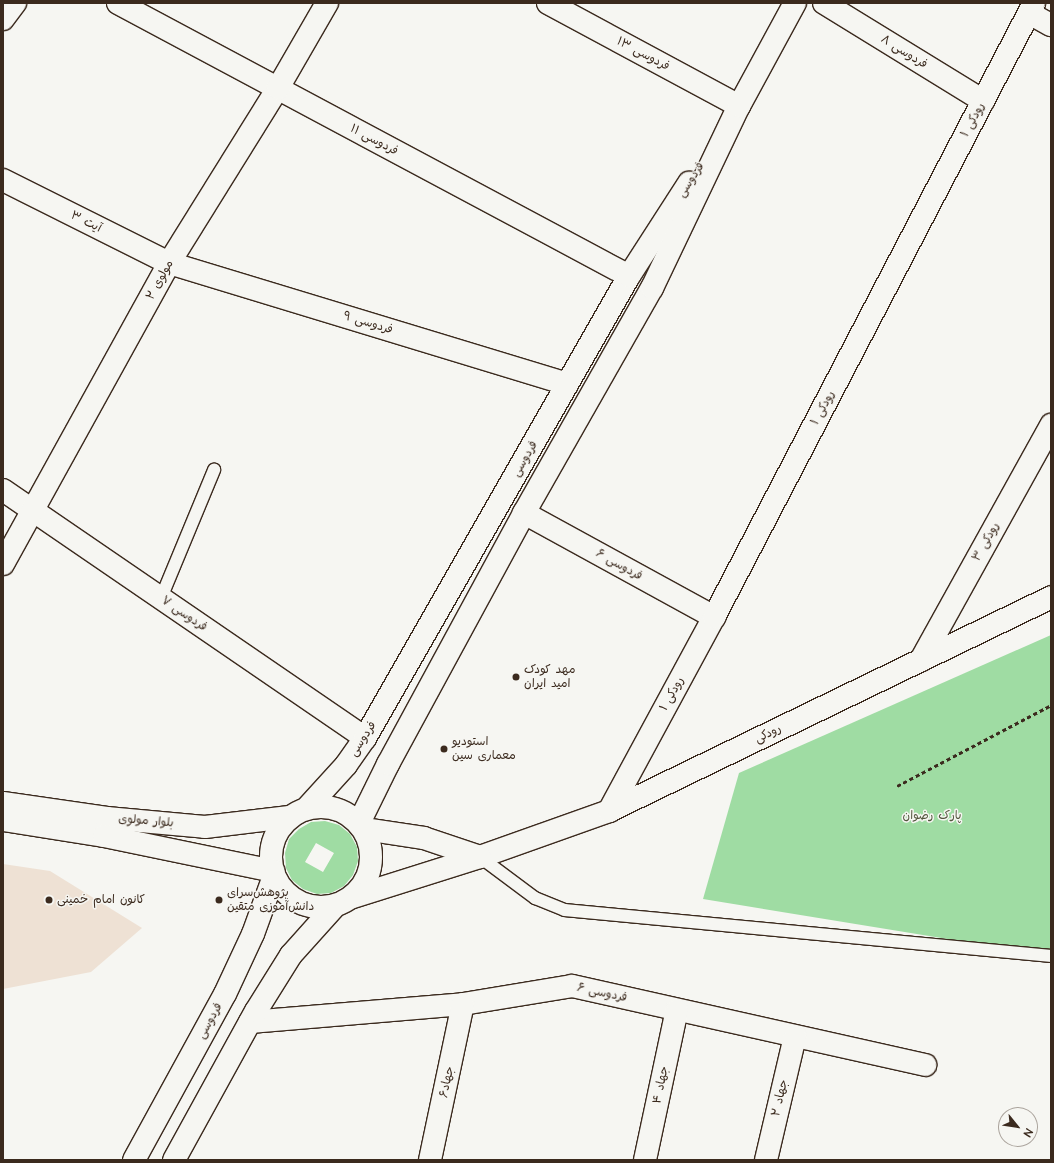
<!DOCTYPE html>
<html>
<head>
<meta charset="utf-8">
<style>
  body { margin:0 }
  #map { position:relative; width:1054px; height:1163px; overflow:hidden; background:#f6f6f2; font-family:"Architects Daughter","Playpen Sans Arabic",sans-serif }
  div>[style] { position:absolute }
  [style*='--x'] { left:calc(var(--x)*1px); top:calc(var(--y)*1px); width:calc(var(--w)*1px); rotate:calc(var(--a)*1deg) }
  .built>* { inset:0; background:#eee1d4 }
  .green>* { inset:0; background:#9fdca3 }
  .path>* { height:2.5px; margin-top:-1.25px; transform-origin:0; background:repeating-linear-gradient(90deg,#3b2a1e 0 4px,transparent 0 7px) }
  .roads { filter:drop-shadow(1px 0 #3b2a1e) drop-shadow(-1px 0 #3b2a1e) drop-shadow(0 1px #3b2a1e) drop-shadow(0 -1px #3b2a1e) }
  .service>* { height:12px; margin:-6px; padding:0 6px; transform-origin:6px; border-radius:6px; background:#f6f6f2 }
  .minor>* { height:22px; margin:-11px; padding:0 11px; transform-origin:11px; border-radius:11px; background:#f6f6f2 }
  .secondary>* { height:22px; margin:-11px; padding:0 11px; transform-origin:11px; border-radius:11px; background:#f6f6f2 }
  .secondary>.ring { margin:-11px; padding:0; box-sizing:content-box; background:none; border:22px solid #f6f6f2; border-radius:50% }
  .dots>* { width:11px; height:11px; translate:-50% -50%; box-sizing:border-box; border:2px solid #f6f6f2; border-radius:50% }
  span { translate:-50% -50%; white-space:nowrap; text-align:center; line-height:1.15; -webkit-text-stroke:3px #f6f6f2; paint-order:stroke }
  .street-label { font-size:12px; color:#3b2a1e }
  .poi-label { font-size:12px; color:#3b2a1e }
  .left { translate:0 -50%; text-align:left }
  .park-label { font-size:12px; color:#54563f }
  .frame { position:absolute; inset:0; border:4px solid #3b2a1e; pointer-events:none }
  .north { position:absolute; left:998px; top:1107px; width:40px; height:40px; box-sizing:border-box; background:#f6f6f2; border:1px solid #aba49d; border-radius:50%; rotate:120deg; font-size:11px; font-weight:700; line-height:16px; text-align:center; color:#3b2a1e }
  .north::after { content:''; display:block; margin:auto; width:14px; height:18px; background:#3b2a1e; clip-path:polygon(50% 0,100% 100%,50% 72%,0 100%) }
</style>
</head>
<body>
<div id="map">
  <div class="built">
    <div style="clip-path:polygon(3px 864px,50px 871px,142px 928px,91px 972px,3px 989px)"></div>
  </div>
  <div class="green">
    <div style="clip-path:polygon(1051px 635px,1051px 956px,703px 899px,739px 773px)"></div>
    <div style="clip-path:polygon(evenodd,325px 821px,339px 825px,350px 834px,357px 847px,358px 861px,353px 875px,344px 886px,331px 893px,317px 894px,303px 889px,292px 880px,286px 868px,285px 853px,289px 839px,299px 829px,311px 822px,325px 821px,316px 843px,334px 853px,323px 872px,305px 862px,316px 843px)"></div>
  </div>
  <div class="path">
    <div style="--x:897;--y:786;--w:174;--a:-27.7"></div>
  </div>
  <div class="roads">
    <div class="service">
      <div style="--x:161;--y:598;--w:139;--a:-67.5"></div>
      <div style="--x:480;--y:857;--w:69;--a:36.7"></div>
      <div style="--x:535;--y:898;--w:32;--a:22"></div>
      <div style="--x:565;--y:910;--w:488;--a:5.4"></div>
    </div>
    <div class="minor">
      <div style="--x:118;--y:3;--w:579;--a:28.11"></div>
      <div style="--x:548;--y:3;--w:217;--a:28.3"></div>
      <div style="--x:824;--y:3;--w:187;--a:31.6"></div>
      <div style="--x:1029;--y:13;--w:25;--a:29"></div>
      <div style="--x:3;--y:19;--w:20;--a:-53"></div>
      <div style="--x:3;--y:180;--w:186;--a:26.6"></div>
      <div style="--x:169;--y:263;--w:416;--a:16.9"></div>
      <div style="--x:3;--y:490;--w:439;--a:34.4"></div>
      <div style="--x:524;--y:513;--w:217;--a:28.7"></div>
      <div style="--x:3;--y:564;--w:344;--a:-61.1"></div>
      <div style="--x:169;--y:263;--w:206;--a:-58.1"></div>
      <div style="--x:278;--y:88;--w:98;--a:-60"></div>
      <div style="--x:921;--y:660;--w:269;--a:-61"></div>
      <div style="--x:609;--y:811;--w:221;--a:-61.6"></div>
      <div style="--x:714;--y:617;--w:692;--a:-62.47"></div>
      <div style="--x:250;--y:1022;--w:214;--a:-4.8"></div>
      <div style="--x:463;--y:1004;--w:110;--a:-9.4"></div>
      <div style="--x:572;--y:986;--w:362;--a:12.6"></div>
      <div style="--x:430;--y:1160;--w:159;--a:-78.1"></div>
      <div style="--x:645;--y:1160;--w:153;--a:-78"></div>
      <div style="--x:766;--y:1160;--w:127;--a:-76.8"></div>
    </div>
    <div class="secondary">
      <div style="--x:3;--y:803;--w:105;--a:8.2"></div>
      <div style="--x:107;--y:818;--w:98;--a:5.2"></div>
      <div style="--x:205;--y:827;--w:85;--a:-6.8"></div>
      <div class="ring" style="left:271px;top:807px;width:78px;height:78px"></div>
      <div style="--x:307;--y:808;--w:58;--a:-47.8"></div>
      <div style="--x:346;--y:765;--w:33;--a:-55"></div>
      <div style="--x:365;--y:738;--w:532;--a:-60.26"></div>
      <div style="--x:629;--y:276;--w:111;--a:-57.2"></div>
      <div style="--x:3;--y:820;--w:102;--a:9"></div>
      <div style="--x:104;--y:836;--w:173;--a:11.7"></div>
      <div style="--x:359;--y:823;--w:66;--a:-63.8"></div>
      <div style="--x:388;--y:764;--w:285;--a:-61.5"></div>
      <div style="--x:524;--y:513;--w:259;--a:-60.4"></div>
      <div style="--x:652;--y:288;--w:202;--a:-64.5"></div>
      <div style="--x:739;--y:106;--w:117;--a:-61.5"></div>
      <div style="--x:480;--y:857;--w:137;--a:-19.6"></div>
      <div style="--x:609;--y:811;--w:491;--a:-25.8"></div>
      <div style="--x:353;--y:897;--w:133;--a:-17.5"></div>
      <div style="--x:480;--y:857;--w:59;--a:-161.3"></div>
      <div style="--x:424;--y:838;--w:61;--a:-171.5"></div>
      <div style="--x:134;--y:1160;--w:189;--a:-61.3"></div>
      <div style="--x:225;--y:994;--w:66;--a:-65"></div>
      <div style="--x:253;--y:934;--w:62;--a:-70.1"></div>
      <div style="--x:174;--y:1160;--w:170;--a:-61.2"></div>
      <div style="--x:256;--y:1011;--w:66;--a:-58"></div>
      <div style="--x:291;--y:955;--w:66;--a:-48.1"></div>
    </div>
  </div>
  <div class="dots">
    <div style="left:516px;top:677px;background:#3b2a1e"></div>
    <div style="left:444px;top:749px;background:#3b2a1e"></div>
    <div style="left:49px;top:900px;background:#3b2a1e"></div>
    <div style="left:219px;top:900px;background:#3b2a1e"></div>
  </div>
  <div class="street-label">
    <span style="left:904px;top:52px;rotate:32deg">فردوسی ۸</span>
    <span style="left:643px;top:54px;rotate:28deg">فردوسی ۱۳</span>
    <span style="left:973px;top:120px;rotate:-62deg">رودکی ۱</span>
    <span style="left:374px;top:140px;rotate:28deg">فردوسی ۱۱</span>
    <span style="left:691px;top:180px;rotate:-57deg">فردوسی</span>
    <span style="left:86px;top:222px;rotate:26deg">آیت ۳</span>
    <span style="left:160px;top:280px;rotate:-61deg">مولوی ۲</span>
    <span style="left:368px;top:323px;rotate:17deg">فردوسی ۹</span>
    <span style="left:823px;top:408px;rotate:-62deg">رودکی ۱</span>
    <span style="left:525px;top:459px;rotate:-60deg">فردوسی</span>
    <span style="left:986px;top:542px;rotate:-61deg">رودکی ۳</span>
    <span style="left:619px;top:565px;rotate:29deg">فردوسی ۶</span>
    <span style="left:184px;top:614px;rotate:34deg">فردوسی ۷</span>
    <span style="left:672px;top:694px;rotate:-61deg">رودکی ۱</span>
    <span style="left:768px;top:734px;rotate:-26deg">رودکی</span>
    <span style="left:363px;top:739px;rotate:-57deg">فردوسی</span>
    <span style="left:146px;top:821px;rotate:5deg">بلوار مولوی</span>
    <span style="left:602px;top:993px;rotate:12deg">فردوسی ۶</span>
    <span style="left:210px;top:1021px;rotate:-61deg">فردوسی</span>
    <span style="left:447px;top:1082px;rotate:-78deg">جهاد۶</span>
    <span style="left:661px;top:1085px;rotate:-78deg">جهاد ۴</span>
    <span style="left:780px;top:1098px;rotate:-77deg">جهاد ۲</span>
  </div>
  <div class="poi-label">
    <span class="left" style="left:524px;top:677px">مهد کودک<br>امید ایران</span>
    <span class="left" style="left:452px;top:749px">استودیو<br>معماری سین</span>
    <span class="left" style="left:227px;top:900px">پژوهش‌سرای<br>دانش‌آموزی متقین</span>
    <span class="left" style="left:57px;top:900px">کانون امام خمینی</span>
  </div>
  <div class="park-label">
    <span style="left:932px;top:816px">پارک رضوان</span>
  </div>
  <div class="frame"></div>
  <div class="north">N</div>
</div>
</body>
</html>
